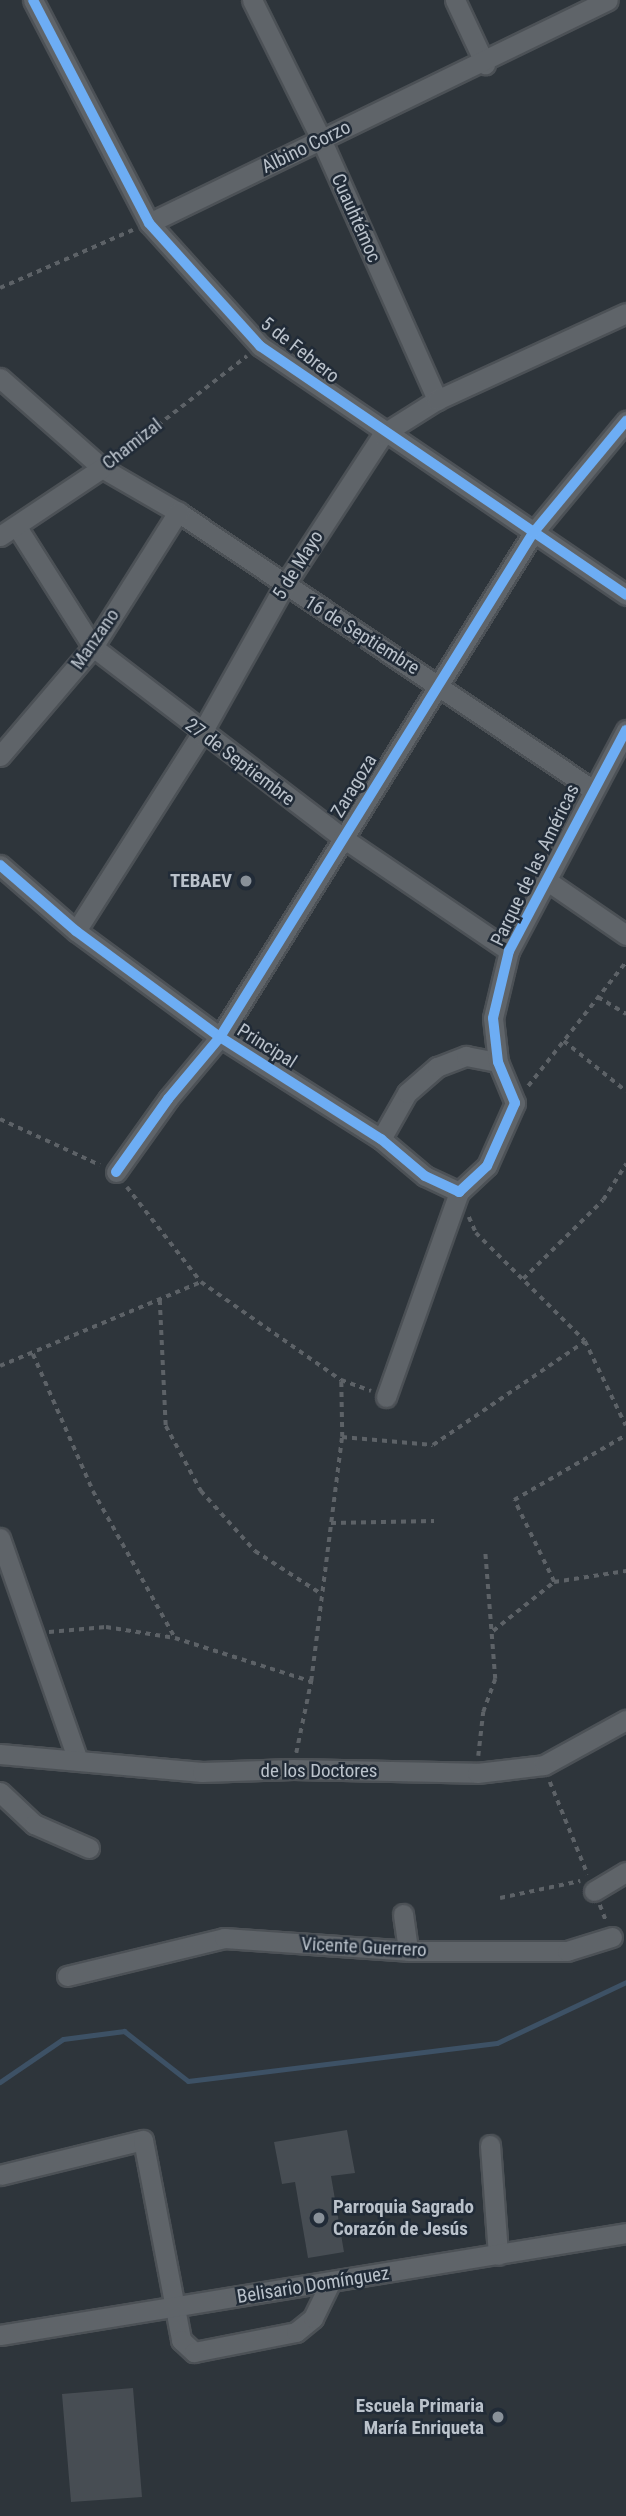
<!DOCTYPE html>
<html>
<head>
<meta charset="utf-8">
<style>
  body { margin:0 }
  #map { position:relative; width:626px; height:2516px; overflow:hidden; background:#2e353b; font-family:"Roboto Condensed",sans-serif }
  div>[style] { position:absolute }
  [style*='--x'] { left:calc(var(--x)*1px); top:calc(var(--y)*1px); width:calc(var(--w)*1px); rotate:calc(var(--a)*1deg) }
  .stream>* { height:5px; margin:-2.5px; padding:0 2.5px; transform-origin:2.5px; border-radius:2.5px; background:#3d5165 }
  .building>* { inset:0; background:#474d53 }
  .path>* { height:3.5px; margin-top:-1.75px; transform-origin:0; background:repeating-linear-gradient(90deg,#5d6267 0 5px,transparent 0 10px) }
  .roads { filter:drop-shadow(2px 0 #4c5156) drop-shadow(-2px 0 #4c5156) drop-shadow(0 2px #4c5156) drop-shadow(0 -2px #4c5156) }
  .minor>* { height:19px; margin:-9.5px; padding:0 9.5px; transform-origin:9.5px; border-radius:9.5px; background:#5f6469 }
  .cycleway>* { height:10px; margin:-5px; padding:0 5px; transform-origin:5px; border-radius:5px; background:#6dadf4 }
  .dots>* { width:19px; height:19px; translate:-50% -50%; box-sizing:border-box; border:4px solid #212b37; border-radius:50% }
  span { translate:-50% -50%; white-space:nowrap; text-align:center; line-height:1.15; -webkit-text-stroke:5px #212b37; paint-order:stroke }
  .street-label { font-size:19px; color:#bac2cb }
  .poi-label { font-size:19px; color:#bac2cb; font-weight:700 }
  .right { translate:-100% -50%; text-align:right }
  .left { translate:0 -50%; text-align:left }
</style>
</head>
<body>
<div id="map">
  <div class="stream">
    <div style="--x:0;--y:2082;--w:76;--a:-34.3"></div>
    <div style="--x:63;--y:2039;--w:62;--a:-7.5"></div>
    <div style="--x:124;--y:2031;--w:81;--a:38"></div>
    <div style="--x:188;--y:2081;--w:311;--a:-7"></div>
    <div style="--x:497;--y:2043;--w:143;--a:-25.3"></div>
  </div>
  <div class="building">
    <div style="clip-path:polygon(347px 2130px,355px 2173px,331px 2176px,344px 2252px,308px 2258px,295px 2182px,282px 2184px,274px 2142px)"></div>
    <div style="clip-path:polygon(133px 2388px,142px 2497px,71px 2502px,62px 2394px)"></div>
  </div>
  <div class="path">
    <div style="--x:0;--y:288;--w:145;--a:-23.6"></div>
    <div style="--x:118;--y:456;--w:163;--a:-37.8"></div>
    <div style="--x:598;--y:997;--w:33;--a:31"></div>
    <div style="--x:564;--y:1041;--w:80;--a:38.9"></div>
    <div style="--x:528;--y:1086;--w:158;--a:-51.7"></div>
    <div style="--x:0;--y:1119;--w:110;--a:24.7"></div>
    <div style="--x:127;--y:1187;--w:120;--a:52.1"></div>
    <div style="--x:201;--y:1282;--w:171;--a:35"></div>
    <div style="--x:469;--y:1217;--w:17;--a:66"></div>
    <div style="--x:476;--y:1233;--w:153;--a:44.7"></div>
    <div style="--x:585;--y:1341;--w:94;--a:64.2"></div>
    <div style="--x:523;--y:1279;--w:112;--a:-44.6"></div>
    <div style="--x:603;--y:1200;--w:43;--a:-57.4"></div>
    <div style="--x:160;--y:1300;--w:126;--a:87.3"></div>
    <div style="--x:166;--y:1426;--w:74;--a:61.7"></div>
    <div style="--x:201;--y:1491;--w:81;--a:48"></div>
    <div style="--x:255;--y:1551;--w:77;--a:32.9"></div>
    <div style="--x:33;--y:1354;--w:150;--a:66.3"></div>
    <div style="--x:93;--y:1491;--w:168;--a:60.8"></div>
    <div style="--x:0;--y:1366;--w:218;--a:-22.7"></div>
    <div style="--x:342;--y:1437;--w:91;--a:5"></div>
    <div style="--x:433;--y:1445;--w:183;--a:-34.3"></div>
    <div style="--x:331;--y:1523;--w:103;--a:-1.1"></div>
    <div style="--x:554;--y:1582;--w:91;--a:-116"></div>
    <div style="--x:514;--y:1500;--w:129;--a:-30.1"></div>
    <div style="--x:493;--y:1631;--w:78;--a:-38.8"></div>
    <div style="--x:554;--y:1582;--w:73;--a:-8.7"></div>
    <div style="--x:49;--y:1632;--w:57;--a:-5"></div>
    <div style="--x:106;--y:1627;--w:70;--a:9.1"></div>
    <div style="--x:175;--y:1638;--w:142;--a:17.7"></div>
    <div style="--x:296;--y:1753;--w:74;--a:-78.2"></div>
    <div style="--x:311;--y:1681;--w:246;--a:-82.8"></div>
    <div style="--x:342;--y:1437;--w:57;--a:-91"></div>
    <div style="--x:341;--y:1380;--w:32;--a:20"></div>
    <div style="--x:478;--y:1756;--w:44;--a:-83.5"></div>
    <div style="--x:483;--y:1712;--w:35;--a:-70"></div>
    <div style="--x:495;--y:1679;--w:128;--a:-94.5"></div>
    <div style="--x:550;--y:1782;--w:100;--a:67.8"></div>
    <div style="--x:500;--y:1898;--w:82;--a:-12"></div>
    <div style="--x:600;--y:1905;--w:17;--a:69"></div>
  </div>
  <div class="roads">
    <div class="minor">
      <div style="--x:33;--y:0;--w:251;--a:62.5"></div>
      <div style="--x:149;--y:223;--w:166;--a:47.9"></div>
      <div style="--x:260;--y:346;--w:443;--a:34.2"></div>
      <div style="--x:252;--y:0;--w:155;--a:63.6"></div>
      <div style="--x:321;--y:139;--w:286;--a:66"></div>
      <div style="--x:455;--y:0;--w:71;--a:64.9"></div>
      <div style="--x:149;--y:223;--w:510;--a:-25.91"></div>
      <div style="--x:0;--y:378;--w:136;--a:41.4"></div>
      <div style="--x:102;--y:468;--w:88;--a:30.1"></div>
      <div style="--x:178;--y:512;--w:498;--a:33.8"></div>
      <div style="--x:17;--y:527;--w:142;--a:57.7"></div>
      <div style="--x:93;--y:647;--w:315;--a:37.4"></div>
      <div style="--x:343;--y:838;--w:201;--a:34.2"></div>
      <div style="--x:0;--y:536;--w:123;--a:-33.7"></div>
      <div style="--x:0;--y:756;--w:143;--a:-49.5"></div>
      <div style="--x:93;--y:647;--w:160;--a:-57.8"></div>
      <div style="--x:0;--y:865;--w:101;--a:41"></div>
      <div style="--x:76;--y:931;--w:179;--a:36.4"></div>
      <div style="--x:220;--y:1037;--w:191;--a:32.4"></div>
      <div style="--x:381;--y:1139;--w:57;--a:40.1"></div>
      <div style="--x:425;--y:1176;--w:38;--a:25"></div>
      <div style="--x:546;--y:880;--w:97;--a:34.5"></div>
      <div style="--x:76;--y:931;--w:233;--a:-57.6"></div>
      <div style="--x:201;--y:734;--w:170;--a:-60.7"></div>
      <div style="--x:284;--y:586;--w:181;--a:-56.9"></div>
      <div style="--x:383;--y:434;--w:64;--a:-32.2"></div>
      <div style="--x:437;--y:400;--w:208;--a:-24.7"></div>
      <div style="--x:381;--y:1139;--w:53;--a:-60.5"></div>
      <div style="--x:407;--y:1093;--w:40;--a:-41"></div>
      <div style="--x:437;--y:1067;--w:31;--a:-21"></div>
      <div style="--x:466;--y:1056;--w:33;--a:11"></div>
      <div style="--x:116;--y:1172;--w:90;--a:-54.5"></div>
      <div style="--x:168;--y:1099;--w:81;--a:-50"></div>
      <div style="--x:220;--y:1037;--w:593;--a:-58.16"></div>
      <div style="--x:533;--y:533;--w:146;--a:-50.3"></div>
      <div style="--x:459;--y:1192;--w:38;--a:-43"></div>
      <div style="--x:487;--y:1166;--w:69;--a:-66"></div>
      <div style="--x:515;--y:1103;--w:44;--a:-112.5"></div>
      <div style="--x:498;--y:1062;--w:44;--a:-96.5"></div>
      <div style="--x:493;--y:1018;--w:69;--a:-76.6"></div>
      <div style="--x:509;--y:951;--w:250;--a:-62.1"></div>
      <div style="--x:386;--y:1397;--w:218;--a:-70.4"></div>
      <div style="--x:0;--y:1538;--w:236;--a:70.7"></div>
      <div style="--x:0;--y:1754;--w:203;--a:5.1"></div>
      <div style="--x:202;--y:1772;--w:91;--a:-1.9"></div>
      <div style="--x:293;--y:1769;--w:184;--a:1.2"></div>
      <div style="--x:477;--y:1773;--w:67;--a:-6.8"></div>
      <div style="--x:544;--y:1765;--w:94;--a:-28.8"></div>
      <div style="--x:0;--y:1792;--w:47;--a:43.3"></div>
      <div style="--x:34;--y:1824;--w:60;--a:23.6"></div>
      <div style="--x:594;--y:1891;--w:37;--a:-31"></div>
      <div style="--x:403;--y:1914;--w:37;--a:82"></div>
      <div style="--x:67;--y:1976;--w:162;--a:-13.6"></div>
      <div style="--x:224;--y:1938;--w:184;--a:4"></div>
      <div style="--x:408;--y:1951;--w:159;--a:0"></div>
      <div style="--x:567;--y:1951;--w:47;--a:-17.3"></div>
      <div style="--x:490;--y:2145;--w:110;--a:85.8"></div>
      <div style="--x:0;--y:2175;--w:147;--a:-13.8"></div>
      <div style="--x:143;--y:2140;--w:204;--a:79.2"></div>
      <div style="--x:181;--y:2340;--w:18;--a:43"></div>
      <div style="--x:194;--y:2352;--w:104;--a:-11.1"></div>
      <div style="--x:296;--y:2332;--w:22;--a:-39"></div>
      <div style="--x:313;--y:2318;--w:39;--a:-64"></div>
      <div style="--x:0;--y:2335;--w:634;--a:-9.25"></div>
    </div>
  </div>
  <div class="cycleway">
    <div style="--x:33;--y:0;--w:251;--a:62.5"></div>
    <div style="--x:149;--y:223;--w:166;--a:47.9"></div>
    <div style="--x:260;--y:346;--w:443;--a:34.2"></div>
    <div style="--x:0;--y:865;--w:101;--a:41"></div>
    <div style="--x:76;--y:931;--w:179;--a:36.4"></div>
    <div style="--x:220;--y:1037;--w:191;--a:32.4"></div>
    <div style="--x:381;--y:1139;--w:57;--a:40.1"></div>
    <div style="--x:425;--y:1176;--w:38;--a:25"></div>
    <div style="--x:459;--y:1192;--w:38;--a:-43"></div>
    <div style="--x:487;--y:1166;--w:69;--a:-66"></div>
    <div style="--x:515;--y:1103;--w:44;--a:-112.5"></div>
    <div style="--x:498;--y:1062;--w:44;--a:-96.5"></div>
    <div style="--x:493;--y:1018;--w:69;--a:-76.6"></div>
    <div style="--x:509;--y:951;--w:250;--a:-62.1"></div>
    <div style="--x:116;--y:1172;--w:90;--a:-54.5"></div>
    <div style="--x:168;--y:1099;--w:81;--a:-50"></div>
    <div style="--x:220;--y:1037;--w:593;--a:-58.16"></div>
    <div style="--x:533;--y:533;--w:146;--a:-50.3"></div>
  </div>
  <div class="dots">
    <div style="left:246px;top:881px;background:#899199"></div>
    <div style="left:319px;top:2218px;background:#899199"></div>
    <div style="left:498px;top:2417px;background:#899199"></div>
  </div>
  <div class="street-label">
    <span style="left:306px;top:147px;rotate:-26deg">Albino Corzo</span>
    <span style="left:356px;top:218px;rotate:66deg">Cuauhtémoc</span>
    <span style="left:300px;top:350px;rotate:38deg">5 de Febrero</span>
    <span style="left:132px;top:444px;rotate:-38deg">Chamizal</span>
    <span style="left:298px;top:565px;rotate:-58deg">5 de Mayo</span>
    <span style="left:362px;top:635px;rotate:32deg">16 de Septiembre</span>
    <span style="left:95px;top:639px;rotate:-55deg">Manzano</span>
    <span style="left:240px;top:762px;rotate:37deg">27 de Septiembre</span>
    <span style="left:354px;top:786px;rotate:-59deg">Zaragoza</span>
    <span style="left:535px;top:865px;rotate:-64deg">Parque de las Américas</span>
    <span style="left:267px;top:1046px;rotate:32deg">Principal</span>
    <span style="left:319px;top:1771px">de los Doctores</span>
    <span style="left:364px;top:1947px;rotate:3deg">Vicente Guerrero</span>
    <span style="left:313px;top:2285px;rotate:-9deg">Belisario Domínguez</span>
  </div>
  <div class="poi-label">
    <span class="right" style="left:232px;top:881px">TEBAEV</span>
    <span class="left" style="left:333px;top:2218px">Parroquia Sagrado<br>Corazón de Jesús</span>
    <span class="right" style="left:484px;top:2417px">Escuela Primaria<br>María Enriqueta</span>
  </div>
</div>
</body>
</html>
